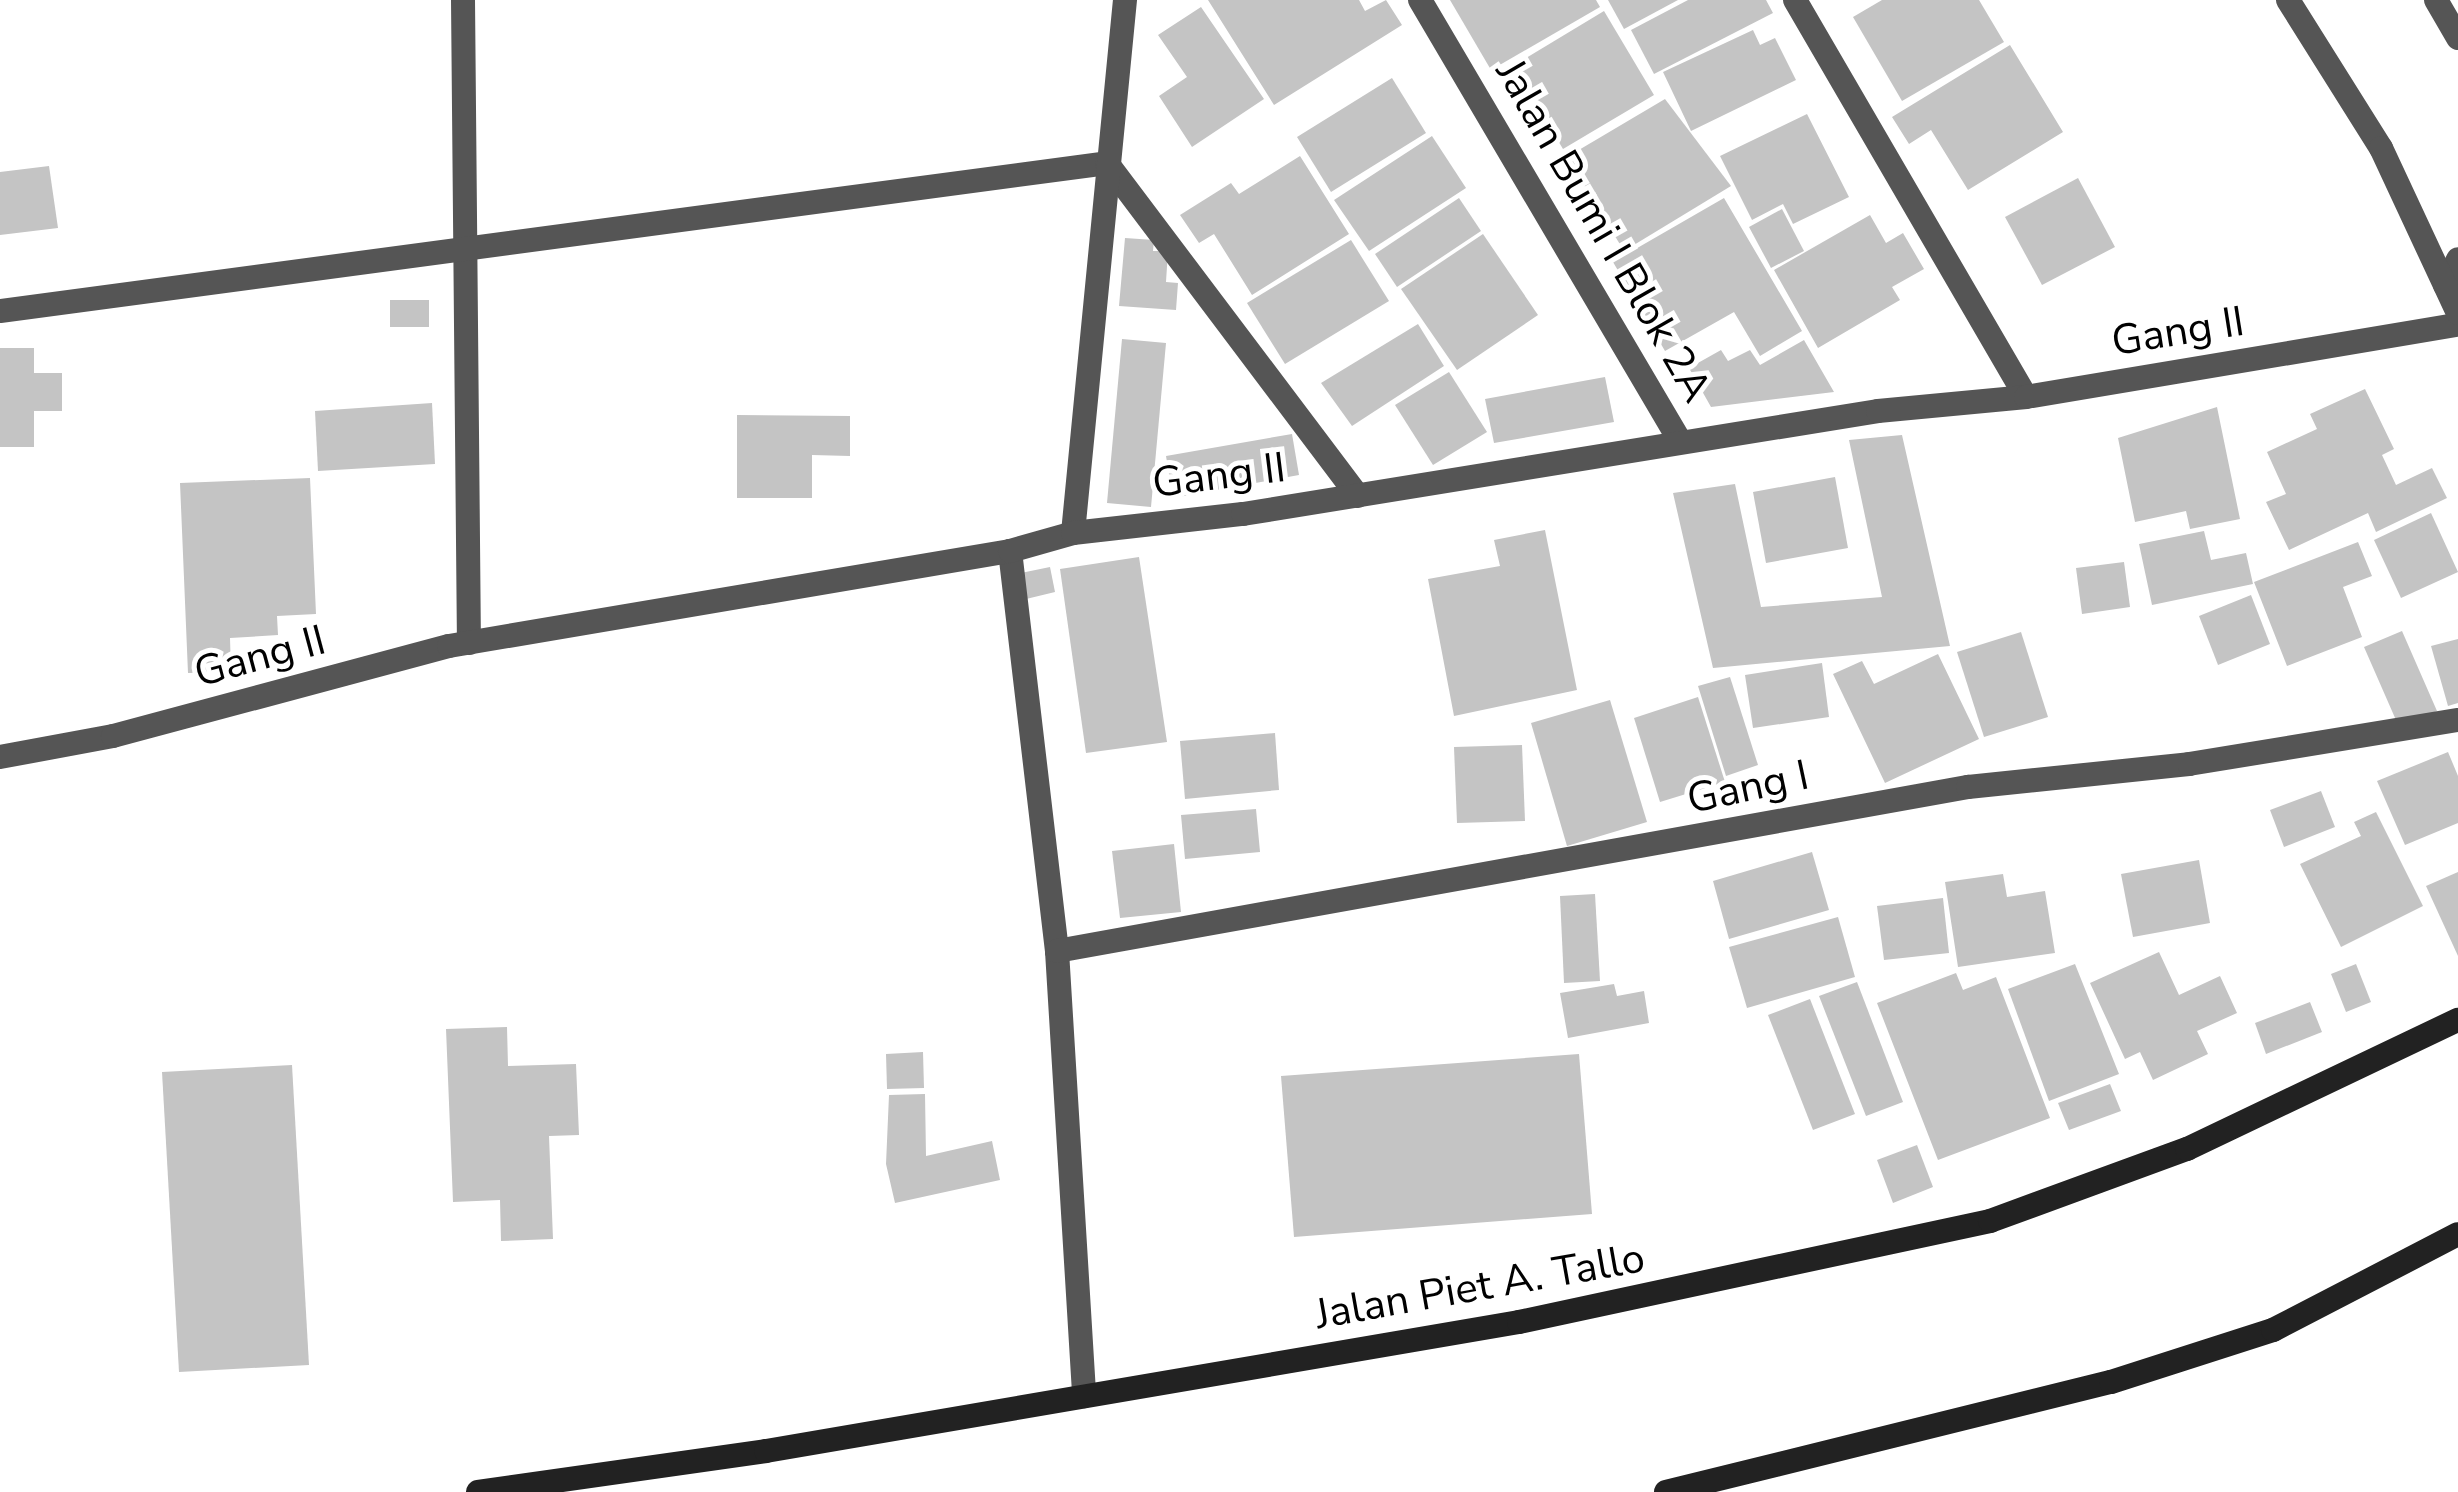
<!DOCTYPE html>
<html>
<head>
<meta charset="utf-8">
<style>
  body { margin:0 }
  #map { position:relative; width:2458px; height:1492px; overflow:hidden; background:#fff; font-family:"Nunito Sans",sans-serif }
  div>[style] { position:absolute }
  [style*='--x'] { left:calc(var(--x)*1px); top:calc(var(--y)*1px); width:calc(var(--w)*1px); rotate:calc(var(--a)*1deg) }
  .building>* { inset:0; background:#c4c4c4 }
  .minor>* { height:24px; margin:-12px; padding:0 12px; transform-origin:12px; border-radius:12px; background:#555 }
  .tertiary>* { height:24px; margin:-12px; padding:0 12px; transform-origin:12px; border-radius:12px; background:#555 }
  .secondary>* { height:24px; margin:-12px; padding:0 12px; transform-origin:12px; border-radius:12px; background:#222 }
  span { translate:-50% -50%; white-space:nowrap; text-align:center; line-height:1.15; -webkit-text-stroke:10px #fff; paint-order:stroke }
  .street-label { font-size:42px; color:#000 }
</style>
</head>
<body>
<div id="map">
  <div class="building">
    <div style="clip-path:polygon(1208px 0,1359px 0,1365px 11px,1386px 0,1402px 25px,1274px 105px)"></div>
    <div style="clip-path:polygon(1450px 0,1596px 0,1600px 7px,1491px 70px)"></div>
    <div style="clip-path:polygon(1608px 0,1678px 0,1624px 29px)"></div>
    <div style="clip-path:polygon(1688px 0,1766px 0,1773px 13px,1654px 74px,1631px 30px)"></div>
    <div style="clip-path:polygon(1882px 0,1979px 0,2004px 42px,1902px 101px,1853px 17px)"></div>
    <div style="clip-path:polygon(1201px 7px,1264px 99px,1192px 147px,1159px 96px,1187px 77px,1158px 35px)"></div>
    <div style="clip-path:polygon(1604px 11px,1654px 95px,1563px 149px,1513px 66px)"></div>
    <div style="clip-path:polygon(1753px 30px,1760px 45px,1775px 38px,1796px 80px,1691px 131px,1663px 72px)"></div>
    <div style="clip-path:polygon(2010px 45px,2063px 132px,1968px 190px,1931px 130px,1909px 144px,1892px 117px)"></div>
    <div style="clip-path:polygon(1392px 78px,1426px 133px,1331px 192px,1297px 137px)"></div>
    <div style="clip-path:polygon(1665px 99px,1731px 186px,1624px 251px,1567px 157px)"></div>
    <div style="clip-path:polygon(1807px 114px,1849px 197px,1793px 224px,1783px 204px,1752px 220px,1720px 156px)"></div>
    <div style="clip-path:polygon(1432px 136px,1466px 188px,1369px 251px,1334px 200px)"></div>
    <div style="clip-path:polygon(1300px 156px,1349px 234px,1252px 295px,1214px 234px,1199px 243px,1180px 215px,1231px 183px,1239px 194px)"></div>
    <div style="clip-path:polygon(49px 166px,58px 228px,0 235px,0 172px)"></div>
    <div style="clip-path:polygon(2078px 178px,2115px 247px,2042px 285px,2005px 217px)"></div>
    <div style="clip-path:polygon(1459px 198px,1481px 231px,1397px 287px,1375px 254px)"></div>
    <div style="clip-path:polygon(1724px 198px,1802px 331px,1760px 356px,1734px 312px,1665px 351px,1613px 262px)"></div>
    <div style="clip-path:polygon(1782px 209px,1804px 251px,1771px 268px,1749px 227px)"></div>
    <div style="clip-path:polygon(1870px 215px,1886px 243px,1903px 233px,1924px 269px,1892px 287px,1900px 300px,1818px 348px,1774px 270px)"></div>
    <div style="clip-path:polygon(1483px 234px,1538px 315px,1457px 370px,1401px 289px)"></div>
    <div style="clip-path:polygon(1125px 238px,1154px 240px,1153px 251px,1168px 251px,1166px 282px,1178px 283px,1176px 310px,1119px 306px)"></div>
    <div style="clip-path:polygon(1351px 240px,1389px 301px,1285px 364px,1247px 303px)"></div>
    <div style="clip-path:polygon(390px 300px,429px 300px,429px 327px,390px 327px)"></div>
    <div style="clip-path:polygon(1418px 324px,1444px 366px,1352px 426px,1321px 383px)"></div>
    <div style="clip-path:polygon(1122px 339px,1166px 343px,1151px 507px,1107px 503px)"></div>
    <div style="clip-path:polygon(1804px 340px,1834px 392px,1711px 407px,1689px 368px,1721px 350px,1728px 361px,1750px 350px,1760px 365px)"></div>
    <div style="clip-path:polygon(0 348px,34px 348px,34px 373px,62px 373px,62px 411px,34px 411px,34px 447px,0 447px)"></div>
    <div style="clip-path:polygon(1449px 372px,1487px 432px,1433px 465px,1395px 405px)"></div>
    <div style="clip-path:polygon(1605px 377px,1614px 422px,1494px 443px,1485px 399px)"></div>
    <div style="clip-path:polygon(2365px 389px,2394px 449px,2382px 455px,2396px 485px,2432px 468px,2447px 498px,2376px 532px,2368px 513px,2289px 550px,2266px 502px,2286px 494px,2267px 452px,2317px 429px,2310px 414px)"></div>
    <div style="clip-path:polygon(432px 403px,435px 464px,318px 471px,315px 411px)"></div>
    <div style="clip-path:polygon(2217px 407px,2240px 519px,2190px 529px,2186px 511px,2135px 522px,2118px 438px)"></div>
    <div style="clip-path:polygon(737px 415px,850px 416px,850px 456px,812px 455px,812px 498px,737px 498px)"></div>
    <div style="clip-path:polygon(1292px 434px,1299px 475px,1173px 498px,1166px 456px)"></div>
    <div style="clip-path:polygon(1902px 435px,1950px 646px,1713px 668px,1673px 493px,1735px 484px,1761px 607px,1882px 597px,1849px 440px)"></div>
    <div style="clip-path:polygon(1835px 477px,1848px 548px,1766px 563px,1753px 492px)"></div>
    <div style="clip-path:polygon(310px 478px,316px 614px,277px 616px,278px 635px,230px 638px,231px 672px,188px 673px,180px 483px)"></div>
    <div style="clip-path:polygon(2431px 513px,2458px 572px,2401px 598px,2374px 540px)"></div>
    <div style="clip-path:polygon(1545px 530px,1577px 690px,1454px 716px,1428px 579px,1500px 566px,1494px 540px)"></div>
    <div style="clip-path:polygon(2204px 531px,2211px 560px,2246px 553px,2253px 584px,2152px 605px,2139px 544px)"></div>
    <div style="clip-path:polygon(2358px 542px,2372px 576px,2343px 587px,2362px 637px,2287px 666px,2254px 582px)"></div>
    <div style="clip-path:polygon(1139px 557px,1167px 742px,1086px 753px,1060px 569px)"></div>
    <div style="clip-path:polygon(2124px 562px,2130px 607px,2082px 614px,2076px 568px)"></div>
    <div style="clip-path:polygon(1050px 567px,1055px 592px,1022px 600px,1016px 574px)"></div>
    <div style="clip-path:polygon(2251px 595px,2270px 644px,2218px 665px,2199px 616px)"></div>
    <div style="clip-path:polygon(2402px 631px,2437px 711px,2399px 727px,2364px 647px)"></div>
    <div style="clip-path:polygon(2021px 632px,2048px 717px,1984px 737px,1957px 652px)"></div>
    <div style="clip-path:polygon(2458px 639px,2458px 703px,2448px 706px,2431px 646px)"></div>
    <div style="clip-path:polygon(1938px 654px,1979px 739px,1885px 783px,1833px 674px,1862px 661px,1874px 684px)"></div>
    <div style="clip-path:polygon(1822px 663px,1829px 717px,1753px 728px,1745px 675px)"></div>
    <div style="clip-path:polygon(1730px 677px,1758px 765px,1726px 776px,1698px 686px)"></div>
    <div style="clip-path:polygon(1698px 697px,1725px 782px,1660px 802px,1634px 718px)"></div>
    <div style="clip-path:polygon(1610px 700px,1647px 822px,1567px 846px,1531px 723px)"></div>
    <div style="clip-path:polygon(1275px 733px,1279px 790px,1185px 799px,1180px 741px)"></div>
    <div style="clip-path:polygon(1522px 745px,1525px 821px,1457px 823px,1454px 747px)"></div>
    <div style="clip-path:polygon(2448px 752px,2458px 776px,2458px 823px,2405px 845px,2377px 781px)"></div>
    <div style="clip-path:polygon(2321px 791px,2335px 827px,2284px 847px,2270px 810px)"></div>
    <div style="clip-path:polygon(1256px 809px,1260px 852px,1185px 859px,1181px 815px)"></div>
    <div style="clip-path:polygon(2376px 812px,2423px 906px,2341px 947px,2300px 864px,2361px 836px,2354px 822px)"></div>
    <div style="clip-path:polygon(1174px 844px,1181px 912px,1120px 918px,1112px 851px)"></div>
    <div style="clip-path:polygon(1812px 852px,1829px 910px,1729px 939px,1713px 881px)"></div>
    <div style="clip-path:polygon(2199px 860px,2210px 923px,2133px 937px,2121px 874px)"></div>
    <div style="clip-path:polygon(2458px 872px,2458px 956px,2426px 886px)"></div>
    <div style="clip-path:polygon(2003px 874px,2007px 897px,2045px 891px,2055px 953px,1958px 967px,1945px 882px)"></div>
    <div style="clip-path:polygon(1595px 894px,1600px 981px,1564px 983px,1560px 896px)"></div>
    <div style="clip-path:polygon(1943px 898px,1949px 953px,1884px 960px,1877px 906px)"></div>
    <div style="clip-path:polygon(1838px 917px,1855px 977px,1747px 1008px,1729px 947px)"></div>
    <div style="clip-path:polygon(2159px 952px,2179px 995px,2220px 976px,2237px 1013px,2197px 1031px,2208px 1054px,2153px 1080px,2140px 1052px,2125px 1059px,2090px 983px)"></div>
    <div style="clip-path:polygon(2075px 964px,2119px 1074px,2049px 1101px,2008px 989px)"></div>
    <div style="clip-path:polygon(2356px 964px,2371px 1002px,2346px 1012px,2331px 974px)"></div>
    <div style="clip-path:polygon(1956px 973px,1963px 990px,1996px 977px,2050px 1118px,1938px 1160px,1877px 1003px)"></div>
    <div style="clip-path:polygon(1857px 982px,1903px 1102px,1866px 1116px,1819px 996px)"></div>
    <div style="clip-path:polygon(1614px 984px,1617px 996px,1644px 991px,1649px 1023px,1568px 1038px,1560px 993px)"></div>
    <div style="clip-path:polygon(1810px 999px,1855px 1114px,1813px 1130px,1768px 1015px)"></div>
    <div style="clip-path:polygon(2310px 1002px,2322px 1032px,2266px 1054px,2255px 1023px)"></div>
    <div style="clip-path:polygon(507px 1027px,508px 1066px,576px 1064px,579px 1135px,549px 1136px,553px 1239px,501px 1241px,500px 1200px,453px 1202px,446px 1029px)"></div>
    <div style="clip-path:polygon(923px 1052px,924px 1088px,887px 1089px,886px 1054px)"></div>
    <div style="clip-path:polygon(1579px 1054px,1592px 1214px,1294px 1237px,1281px 1076px)"></div>
    <div style="clip-path:polygon(292px 1065px,309px 1365px,179px 1372px,162px 1072px)"></div>
    <div style="clip-path:polygon(2110px 1084px,2121px 1111px,2069px 1130px,2058px 1103px)"></div>
    <div style="clip-path:polygon(925px 1094px,926px 1156px,992px 1141px,1000px 1180px,895px 1203px,886px 1164px,889px 1095px)"></div>
    <div style="clip-path:polygon(1917px 1145px,1933px 1187px,1893px 1203px,1877px 1160px)"></div>
  </div>
  <div class="minor">
    <div style="--x:463;--y:0;--w:643;--a:89.47"></div>
    <div style="--x:1420;--y:0;--w:512;--a:59.48"></div>
    <div style="--x:1795;--y:0;--w:459;--a:59.8"></div>
    <div style="--x:2436;--y:0;--w:44;--a:59.9"></div>
    <div style="--x:2445;--y:285;--w:29;--a:-63"></div>
    <div style="--x:0;--y:311;--w:1117;--a:-7.61"></div>
    <div style="--x:1107;--y:163;--w:417;--a:53"></div>
    <div style="--x:1073;--y:533;--w:536;--a:-84.43"></div>
    <div style="--x:1010;--y:551;--w:403;--a:83.3"></div>
    <div style="--x:1057;--y:951;--w:446;--a:86.5"></div>
    <div style="--x:0;--y:757;--w:115;--a:-10.5"></div>
    <div style="--x:113;--y:736;--w:348;--a:-15"></div>
    <div style="--x:449;--y:646;--w:569;--a:-9.61"></div>
    <div style="--x:1010;--y:551;--w:66;--a:-15.9"></div>
    <div style="--x:1073;--y:533;--w:171;--a:-6.4"></div>
    <div style="--x:1243;--y:514;--w:643;--a:-9.21"></div>
    <div style="--x:1878;--y:411;--w:149;--a:-5.4"></div>
    <div style="--x:2026;--y:397;--w:438;--a:-9.5"></div>
    <div style="--x:1057;--y:951;--w:926;--a:-10.21"></div>
    <div style="--x:1968;--y:787;--w:222;--a:-5.9"></div>
    <div style="--x:2189;--y:764;--w:273;--a:-9.3"></div>
  </div>
  <div class="tertiary">
    <div style="--x:2288;--y:0;--w:175;--a:57.9"></div>
    <div style="--x:2381;--y:148;--w:182;--a:65"></div>
  </div>
  <div class="secondary">
    <div style="--x:478;--y:1492;--w:291;--a:-8.1"></div>
    <div style="--x:766;--y:1451;--w:764;--a:-9.72"></div>
    <div style="--x:1519;--y:1322;--w:482;--a:-12.1"></div>
    <div style="--x:1990;--y:1221;--w:210;--a:-20.1"></div>
    <div style="--x:2187;--y:1149;--w:300;--a:-25.5"></div>
    <div style="--x:1666;--y:1492;--w:458;--a:-13.9"></div>
    <div style="--x:2111;--y:1382;--w:170;--a:-17.8"></div>
    <div style="--x:2273;--y:1330;--w:208;--a:-27.4"></div>
  </div>
  <div class="street-label">
    <span style="left:1603px;top:231px;rotate:60deg">Jalan Bumi I Blok 2A</span>
    <span style="left:2178px;top:332px;rotate:-9deg">Gang II</span>
    <span style="left:1219px;top:476px;rotate:-7deg">Gang II</span>
    <span style="left:260px;top:657px;rotate:-15deg">Gang II</span>
    <span style="left:1748px;top:788px;rotate:-12deg">Gang I</span>
    <span style="left:1480px;top:1287px;rotate:-10deg">Jalan Piet A. Tallo</span>
  </div>
</div>
</body>
</html>
